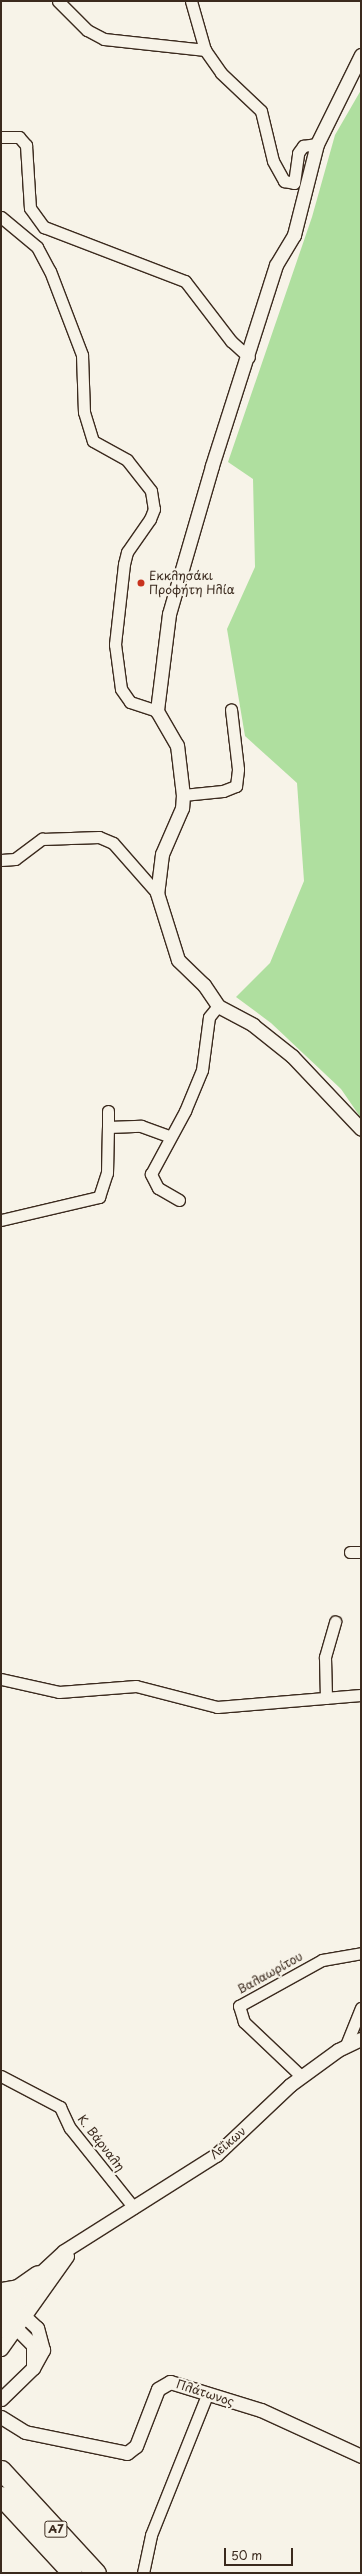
<!DOCTYPE html>
<html>
<head>
<meta charset="utf-8">
<style>
  body { margin:0 }
  #map { position:relative; width:362px; height:2574px; overflow:hidden; background:#f7f3e8; font-family:"Playpen Sans",sans-serif }
  div>[style] { position:absolute }
  [style*='--x'] { left:calc(var(--x)*1px); top:calc(var(--y)*1px); width:calc(var(--w)*1px); rotate:calc(var(--a)*1deg) }
  .green>* { inset:0; background:#afdf9f }
  .roads { filter:drop-shadow(1px 0 #3b2a1e) drop-shadow(-1px 0 #3b2a1e) drop-shadow(0 1px #3b2a1e) drop-shadow(0 -1px #3b2a1e) }
  .minor>* { height:11px; margin:-5.5px; padding:0 5.5px; transform-origin:5.5px; border-radius:5.5px; background:#f7f3e8 }
  .tertiary>* { height:13px; margin:-6.5px; padding:0 6.5px; transform-origin:6.5px; border-radius:6.5px; background:#f7f3e8 }
  .motorway>* { height:19px; margin:-9.5px; padding:0 9.5px; transform-origin:9.5px; border-radius:9.5px; background:#f7f3e8 }
  .dots>* { width:11px; height:11px; translate:-50% -50%; box-sizing:border-box; border:2px solid #f7f3e8; border-radius:50% }
  span { translate:-50% -50%; white-space:nowrap; text-align:center; line-height:1.15; -webkit-text-stroke:4px #f7f3e8; paint-order:stroke }
  .shield-label span { padding:1px 3px; background:#f7f3e8; border:1px solid; border-radius:3px; -webkit-text-stroke-width:0 }
  .shield-label { font-size:11px; color:#3b2a1e; font-weight:700 }
  .poi-label { font-size:12px; color:#3b2a1e }
  .left { translate:0 -50%; text-align:left }
  .street-label { font-size:12px; color:#3b2a1e }
  .frame { position:absolute; inset:0; border:2px solid #3b2a1e; pointer-events:none }
  .scale { position:absolute; left:224px; top:2548px; width:69px; height:18px; box-sizing:border-box; border:2px solid #3b2a1e; border-top:0; padding-left:5px; font-size:12px; line-height:14px; white-space:nowrap; color:#3b2a1e; -webkit-text-stroke:3px #f7f3e8; paint-order:stroke }
</style>
</head>
<body>
<div id="map">
  <div class="green">
    <div style="clip-path:polygon(361px 90px,361px 1118px,341px 1089px,271px 1023px,236px 997px,270px 963px,304px 881px,297px 783px,245px 736px,227px 629px,255px 567px,253px 479px,228px 462px,312px 217px,335px 135px)"></div>
  </div>
  <div class="roads">
    <div class="minor">
      <div style="--x:58;--y:1;--w:41;--a:45"></div>
      <div style="--x:87;--y:30;--w:19;--a:28"></div>
      <div style="--x:104;--y:39;--w:102;--a:6.2"></div>
      <div style="--x:191;--y:1;--w:51;--a:74.1"></div>
      <div style="--x:205;--y:50;--w:28;--a:55"></div>
      <div style="--x:221;--y:73;--w:55;--a:43.5"></div>
      <div style="--x:261;--y:111;--w:51;--a:76.5"></div>
      <div style="--x:273;--y:161;--w:23;--a:61"></div>
      <div style="--x:284;--y:181;--w:10;--a:11"></div>
      <div style="--x:294;--y:183;--w:30;--a:-82"></div>
      <div style="--x:298;--y:153;--w:9;--a:-54"></div>
      <div style="--x:303;--y:146;--w:14;--a:-8"></div>
      <div style="--x:1;--y:137;--w:18;--a:0"></div>
      <div style="--x:19;--y:137;--w:11;--a:49"></div>
      <div style="--x:26;--y:145;--w:63;--a:86.4"></div>
      <div style="--x:30;--y:208;--w:24;--a:54"></div>
      <div style="--x:44;--y:227;--w:151;--a:21"></div>
      <div style="--x:185;--y:281;--w:76;--a:52.5"></div>
      <div style="--x:231;--y:341;--w:24;--a:42"></div>
      <div style="--x:1;--y:217;--w:47;--a:39.8"></div>
      <div style="--x:37;--y:247;--w:27;--a:62"></div>
      <div style="--x:50;--y:271;--w:90;--a:69.1"></div>
      <div style="--x:82;--y:355;--w:57;--a:88"></div>
      <div style="--x:84;--y:412;--w:30;--a:73"></div>
      <div style="--x:93;--y:441;--w:39;--a:29"></div>
      <div style="--x:127;--y:460;--w:39;--a:52"></div>
      <div style="--x:151;--y:491;--w:18;--a:81"></div>
      <div style="--x:154;--y:509;--w:11;--a:112"></div>
      <div style="--x:150;--y:519;--w:40;--a:124.9"></div>
      <div style="--x:127;--y:552;--w:12;--a:104"></div>
      <div style="--x:124;--y:564;--w:81;--a:96.4"></div>
      <div style="--x:115;--y:644;--w:45;--a:82.4"></div>
      <div style="--x:121;--y:689;--w:16;--a:55"></div>
      <div style="--x:130;--y:702;--w:28;--a:18"></div>
      <div style="--x:183;--y:795;--w:40;--a:-5.7"></div>
      <div style="--x:223;--y:791;--w:14;--a:-21"></div>
      <div style="--x:236;--y:786;--w:17;--a:-83"></div>
      <div style="--x:238;--y:769;--w:60;--a:-96.7"></div>
      <div style="--x:1;--y:860;--w:14;--a:-4"></div>
      <div style="--x:15;--y:859;--w:34;--a:-37"></div>
      <div style="--x:42;--y:839;--w:57;--a:-2"></div>
      <div style="--x:99;--y:837;--w:15;--a:23"></div>
      <div style="--x:113;--y:843;--w:67;--a:48.7"></div>
      <div style="--x:108;--y:1111;--w:16;--a:90"></div>
      <div style="--x:179;--y:1200;--w:24;--a:-150"></div>
      <div style="--x:158;--y:1188;--w:16;--a:-117"></div>
      <div style="--x:151;--y:1174;--w:72;--a:-61.6"></div>
      <div style="--x:185;--y:1111;--w:44;--a:-67.5"></div>
      <div style="--x:202;--y:1070;--w:53;--a:-82.5"></div>
      <div style="--x:209;--y:1017;--w:14;--a:-51"></div>
      <div style="--x:1;--y:1220;--w:101;--a:-13.2"></div>
      <div style="--x:99;--y:1197;--w:25;--a:-72"></div>
      <div style="--x:107;--y:1173;--w:46;--a:-88.8"></div>
      <div style="--x:108;--y:1127;--w:33;--a:-2"></div>
      <div style="--x:141;--y:1126;--w:30;--a:20"></div>
      <div style="--x:350;--y:1552;--w:11;--a:0"></div>
      <div style="--x:1;--y:1679;--w:59;--a:12.6"></div>
      <div style="--x:59;--y:1692;--w:77;--a:-4.5"></div>
      <div style="--x:136;--y:1686;--w:84;--a:14.5"></div>
      <div style="--x:217;--y:1707;--w:144;--a:-4.8"></div>
      <div style="--x:326;--y:1698;--w:41;--a:-91.4"></div>
      <div style="--x:325;--y:1657;--w:37;--a:-74"></div>
      <div style="--x:346;--y:2045;--w:40;--a:-68"></div>
      <div style="--x:1;--y:2076;--w:67;--a:27.7"></div>
      <div style="--x:60;--y:2107;--w:23;--a:65"></div>
      <div style="--x:70;--y:2128;--w:102;--a:51.3"></div>
      <div style="--x:301;--y:2076;--w:79;--a:-136.5"></div>
      <div style="--x:244;--y:2022;--w:17;--a:-107"></div>
      <div style="--x:239;--y:2006;--w:95;--a:-29"></div>
      <div style="--x:322;--y:1960;--w:40;--a:-10"></div>
      <div style="--x:143;--y:2573;--w:39;--a:-78"></div>
      <div style="--x:151;--y:2535;--w:151;--a:-68.2"></div>
    </div>
    <div class="tertiary">
      <div style="--x:361;--y:55;--w:99;--a:116.3"></div>
      <div style="--x:317;--y:144;--w:94;--a:104.2"></div>
      <div style="--x:294;--y:235;--w:35;--a:121"></div>
      <div style="--x:276;--y:265;--w:211;--a:107.7"></div>
      <div style="--x:212;--y:466;--w:154;--a:106.2"></div>
      <div style="--x:169;--y:614;--w:98;--a:97.1"></div>
      <div style="--x:157;--y:711;--w:39;--a:60"></div>
      <div style="--x:177;--y:745;--w:50;--a:83.2"></div>
      <div style="--x:183;--y:795;--w:13;--a:94"></div>
      <div style="--x:182;--y:808;--w:50;--a:113.5"></div>
      <div style="--x:162;--y:854;--w:39;--a:97"></div>
      <div style="--x:157;--y:893;--w:70;--a:72.6"></div>
      <div style="--x:178;--y:960;--w:36;--a:44"></div>
      <div style="--x:204;--y:985;--w:25;--a:56"></div>
      <div style="--x:218;--y:1006;--w:40;--a:28"></div>
      <div style="--x:253;--y:1025;--w:50;--a:38.5"></div>
      <div style="--x:292;--y:1056;--w:100;--a:46.6"></div>
      <div style="--x:9;--y:2321;--w:34;--a:45"></div>
      <div style="--x:33;--y:2345;--w:20;--a:90"></div>
      <div style="--x:1;--y:2331;--w:67;--a:-56.5"></div>
      <div style="--x:38;--y:2275;--w:35;--a:-43"></div>
      <div style="--x:64;--y:2251;--w:180;--a:-32.3"></div>
      <div style="--x:216;--y:2155;--w:102;--a:-43.4"></div>
      <div style="--x:290;--y:2085;--w:59;--a:-36.1"></div>
      <div style="--x:338;--y:2050;--w:25;--a:-26"></div>
      <div style="--x:1;--y:2349;--w:114;--a:-54.6"></div>
      <div style="--x:1;--y:2399;--w:45;--a:-44.1"></div>
      <div style="--x:33;--y:2368;--w:21;--a:-61"></div>
      <div style="--x:43;--y:2350;--w:23;--a:-105"></div>
      <div style="--x:37;--y:2328;--w:25;--a:-137"></div>
      <div style="--x:1;--y:2417;--w:28;--a:32"></div>
      <div style="--x:25;--y:2432;--w:104;--a:11.6"></div>
      <div style="--x:127;--y:2453;--w:11;--a:-38"></div>
      <div style="--x:136;--y:2446;--w:61;--a:-68.9"></div>
      <div style="--x:158;--y:2389;--w:14;--a:-30"></div>
      <div style="--x:170;--y:2382;--w:95;--a:17.1"></div>
      <div style="--x:261;--y:2410;--w:110;--a:24.7"></div>
    </div>
    <div class="motorway">
      <div style="--x:1;--y:2292;--w:17;--a:-10"></div>
      <div style="--x:18;--y:2289;--w:24;--a:-35"></div>
      <div style="--x:1;--y:2297;--w:19;--a:36"></div>
      <div style="--x:1;--y:2315;--w:9;--a:36"></div>
      <div style="--x:1;--y:2470;--w:140;--a:47.3"></div>
      <div style="--x:1;--y:2496;--w:105;--a:47.3"></div>
    </div>
  </div>
  <div class="dots">
    <div style="left:141px;top:583px;background:#c8321e"></div>
  </div>
  <div class="shield-label">
    <span style="left:56px;top:2529px">Α7</span>
  </div>
  <div class="poi-label">
    <span class="left" style="left:149px;top:583px">Εκκλησάκι<br>Προφήτη Ηλία</span>
  </div>
  <div class="street-label">
    <span style="left:270px;top:1973px;rotate:-29deg">Βαλαωρίτου</span>
    <span style="left:101px;top:2143px;rotate:52deg">Κ. Βάρναλη</span>
    <span style="left:228px;top:2143px;rotate:-40deg">Λεΐκων</span>
    <span style="left:205px;top:2393px;rotate:18deg">Πλάτωνος</span>
  </div>
  <div class="frame"></div>
  <div class="scale">50 m</div>
</div>
</body>
</html>
